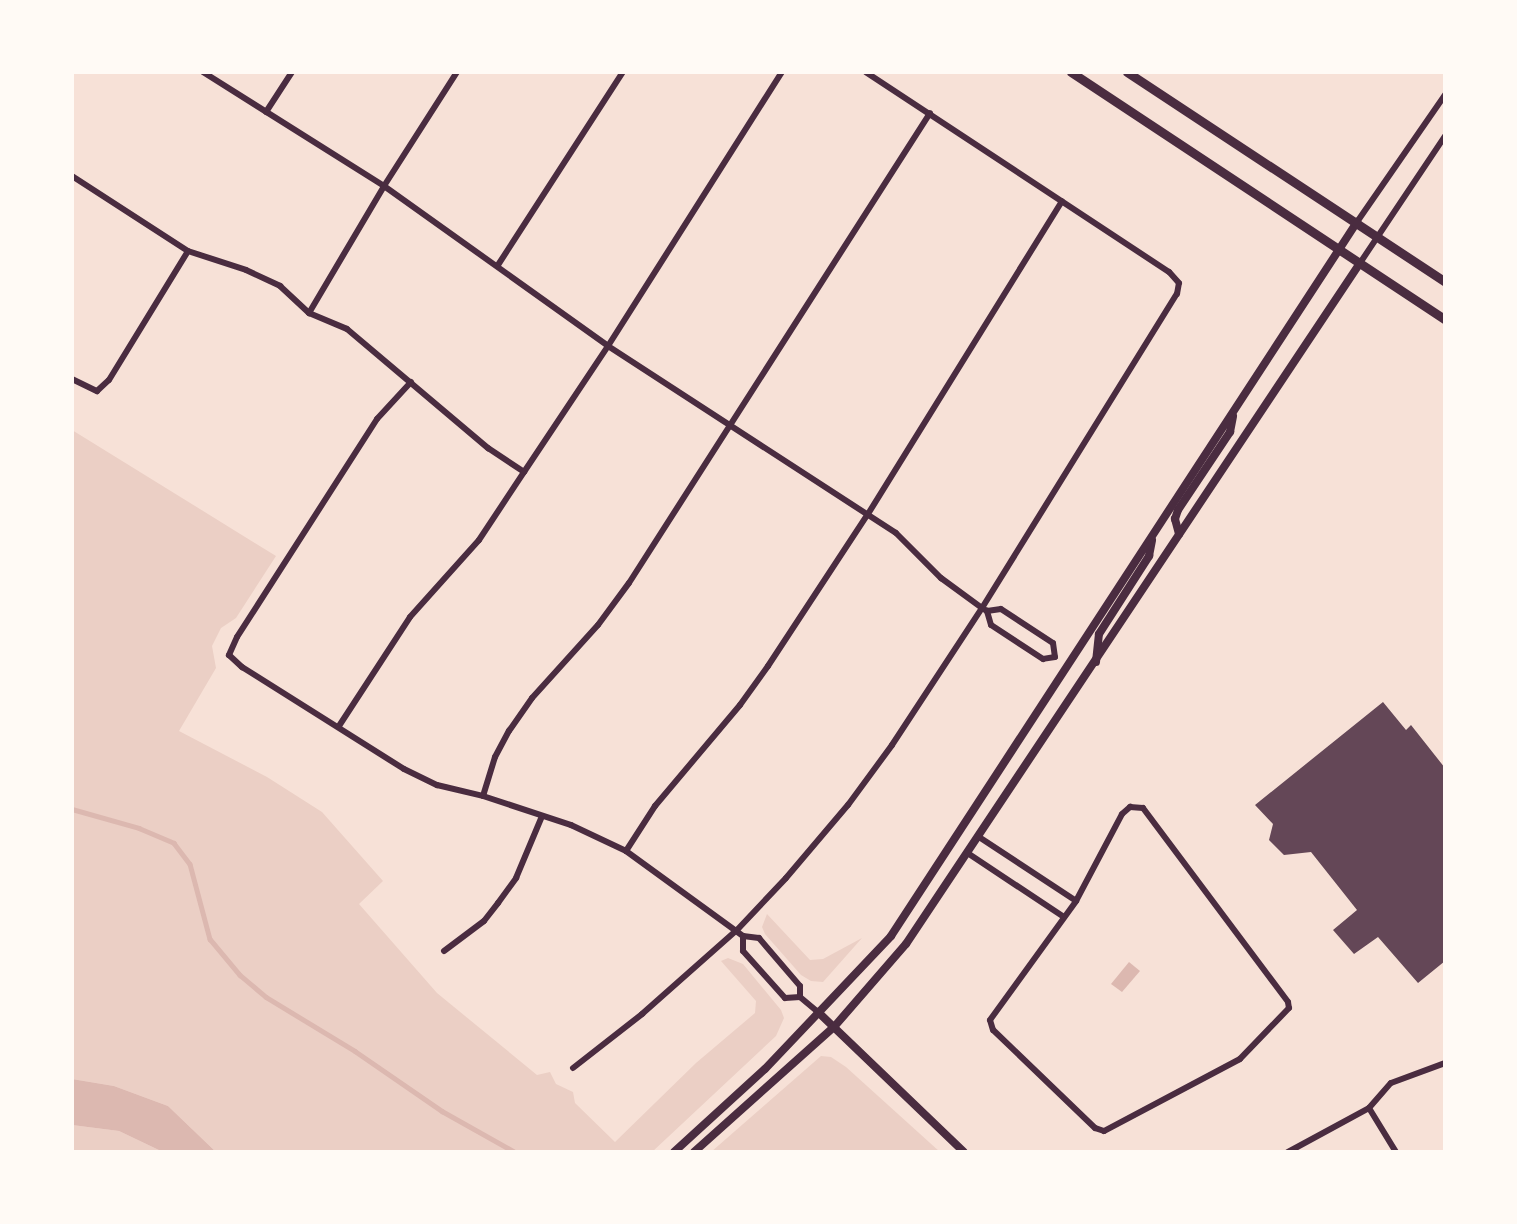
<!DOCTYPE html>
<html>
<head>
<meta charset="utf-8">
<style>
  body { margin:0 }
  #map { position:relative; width:1517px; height:1224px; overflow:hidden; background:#f7e1d7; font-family:"DejaVu Sans",sans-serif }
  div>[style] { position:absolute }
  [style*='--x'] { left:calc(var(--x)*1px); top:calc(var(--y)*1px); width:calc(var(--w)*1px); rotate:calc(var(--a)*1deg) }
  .green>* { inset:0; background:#ebcfc5 }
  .water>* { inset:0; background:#dcb8b0 }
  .stream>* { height:4.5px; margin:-2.25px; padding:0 2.25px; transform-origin:2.25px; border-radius:2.25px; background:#dcb8b0 }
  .building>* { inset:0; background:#644757 }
  .minor>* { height:6px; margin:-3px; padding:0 3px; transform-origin:3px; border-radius:3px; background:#4a2c40 }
  .tertiary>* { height:8px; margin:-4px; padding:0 4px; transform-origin:4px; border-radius:4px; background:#4a2c40 }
  .secondary>* { height:9px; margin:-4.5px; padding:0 4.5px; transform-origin:4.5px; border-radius:4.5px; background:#4a2c40 }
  span { translate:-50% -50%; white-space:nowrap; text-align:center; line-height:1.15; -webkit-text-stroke:5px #fffaf5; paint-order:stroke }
  .frame { position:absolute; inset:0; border:74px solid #fffaf5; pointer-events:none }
</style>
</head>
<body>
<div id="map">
  <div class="green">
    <div style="clip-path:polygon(72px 430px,276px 556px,236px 618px,221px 628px,212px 646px,216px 668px,179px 731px,267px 777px,322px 812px,383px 881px,359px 904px,437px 993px,537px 1075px,550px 1072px,556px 1084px,573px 1092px,575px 1103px,615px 1142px,696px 1063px,755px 1013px,756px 1001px,721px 961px,728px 958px,743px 964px,781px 1010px,784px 1018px,776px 1036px,652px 1152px,216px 1152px,168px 1106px,114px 1086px,72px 1079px)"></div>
    <div style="clip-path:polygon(767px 914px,810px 960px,823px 959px,862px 938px,823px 982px,811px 981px,801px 975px,765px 934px,762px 927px)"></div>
    <div style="clip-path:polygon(821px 1056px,831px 1057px,846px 1067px,940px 1152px,711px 1152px)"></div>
    <div style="clip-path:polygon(72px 1125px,119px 1131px,163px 1152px,72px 1152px)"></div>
  </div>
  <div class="water">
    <div style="clip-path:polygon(1129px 962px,1140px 971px,1122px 992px,1111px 984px)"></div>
    <div style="clip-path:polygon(72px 1079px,114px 1086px,168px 1106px,216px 1152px,163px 1152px,119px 1131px,72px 1125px)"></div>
  </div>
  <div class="stream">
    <div style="--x:72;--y:809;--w:70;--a:15.8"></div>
    <div style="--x:139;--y:828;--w:38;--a:23"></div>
    <div style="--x:174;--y:843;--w:26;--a:53"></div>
    <div style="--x:190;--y:864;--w:78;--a:75.1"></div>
    <div style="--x:210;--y:939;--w:47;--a:50.2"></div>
    <div style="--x:240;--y:975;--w:34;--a:40"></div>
    <div style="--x:266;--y:997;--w:104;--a:31.2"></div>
    <div style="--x:355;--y:1051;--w:106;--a:34.6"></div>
    <div style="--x:442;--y:1111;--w:84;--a:29.3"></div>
  </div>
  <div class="building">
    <div style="clip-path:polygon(1383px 702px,1406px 730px,1411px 725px,1445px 768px,1445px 961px,1418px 983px,1378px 937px,1354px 954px,1333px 930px,1357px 910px,1311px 852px,1284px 855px,1269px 840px,1273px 824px,1255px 805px)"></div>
  </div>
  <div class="minor">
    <div style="--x:203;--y:72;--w:214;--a:32.2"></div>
    <div style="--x:384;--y:186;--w:275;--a:35.5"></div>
    <div style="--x:608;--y:346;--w:325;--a:-57.6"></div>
    <div style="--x:266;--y:112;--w:48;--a:-57"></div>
    <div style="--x:72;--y:176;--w:138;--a:32.9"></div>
    <div style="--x:188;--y:251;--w:61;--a:18.1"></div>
    <div style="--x:246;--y:270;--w:38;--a:25"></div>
    <div style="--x:280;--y:286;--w:40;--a:43"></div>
    <div style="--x:309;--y:313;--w:41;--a:22.8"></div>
    <div style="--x:347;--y:329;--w:185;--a:40.2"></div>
    <div style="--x:488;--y:448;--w:43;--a:33.7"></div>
    <div style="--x:524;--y:472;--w:151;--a:-56.3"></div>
    <div style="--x:608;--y:346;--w:343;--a:33"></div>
    <div style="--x:896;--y:533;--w:64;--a:45"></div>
    <div style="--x:941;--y:578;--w:51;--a:36.2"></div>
    <div style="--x:982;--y:608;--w:6;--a:31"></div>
    <div style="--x:987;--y:611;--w:14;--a:-8"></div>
    <div style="--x:1001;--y:609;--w:62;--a:33.2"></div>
    <div style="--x:1053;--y:643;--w:14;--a:82"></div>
    <div style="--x:1055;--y:657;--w:12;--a:171"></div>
    <div style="--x:1043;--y:659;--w:62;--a:-146.8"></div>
    <div style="--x:991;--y:625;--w:15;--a:-106"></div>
    <div style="--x:1357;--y:222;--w:155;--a:-55.3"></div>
    <div style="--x:1360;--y:263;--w:153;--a:-56.2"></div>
    <div style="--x:498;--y:265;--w:230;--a:-57.1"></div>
    <div style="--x:309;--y:313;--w:147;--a:-59.4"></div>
    <div style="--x:384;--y:186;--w:135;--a:-57.4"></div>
    <div style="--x:72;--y:379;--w:28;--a:26"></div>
    <div style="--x:97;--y:391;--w:16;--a:-43"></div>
    <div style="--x:109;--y:380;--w:151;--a:-58.5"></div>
    <div style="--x:411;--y:382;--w:50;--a:132.6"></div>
    <div style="--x:377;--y:419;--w:259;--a:122.7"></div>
    <div style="--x:237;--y:637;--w:20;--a:114"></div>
    <div style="--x:229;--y:655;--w:18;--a:43"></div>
    <div style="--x:242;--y:667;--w:191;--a:32.2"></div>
    <div style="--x:404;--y:769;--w:37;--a:26"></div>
    <div style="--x:437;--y:785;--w:47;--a:13.4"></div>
    <div style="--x:483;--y:796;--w:93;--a:18.2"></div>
    <div style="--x:571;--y:825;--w:61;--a:25.3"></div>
    <div style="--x:626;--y:851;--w:145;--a:36"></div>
    <div style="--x:339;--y:726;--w:130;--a:-56.9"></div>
    <div style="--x:410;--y:617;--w:103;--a:-48.1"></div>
    <div style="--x:479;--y:540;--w:82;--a:-56.5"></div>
    <div style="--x:483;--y:796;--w:41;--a:-72.9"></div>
    <div style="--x:495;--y:757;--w:30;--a:-62"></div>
    <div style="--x:509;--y:731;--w:40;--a:-55.1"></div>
    <div style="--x:532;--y:698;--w:98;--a:-47.9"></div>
    <div style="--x:598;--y:625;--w:52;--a:-53.6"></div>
    <div style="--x:629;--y:583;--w:558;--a:-57.36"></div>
    <div style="--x:1130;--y:807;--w:13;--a:4"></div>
    <div style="--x:1143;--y:808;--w:242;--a:53.2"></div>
    <div style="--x:1288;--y:1002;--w:6;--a:81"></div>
    <div style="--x:1289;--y:1008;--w:71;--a:133.9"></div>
    <div style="--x:1240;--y:1059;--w:154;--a:152.1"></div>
    <div style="--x:1104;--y:1131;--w:9;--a:-162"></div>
    <div style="--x:1095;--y:1128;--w:141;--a:-136.1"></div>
    <div style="--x:993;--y:1030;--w:10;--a:-107"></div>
    <div style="--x:990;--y:1020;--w:147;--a:-54.1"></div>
    <div style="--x:1076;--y:901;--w:98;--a:-62.1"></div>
    <div style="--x:1122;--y:814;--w:11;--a:-41"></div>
    <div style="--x:979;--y:837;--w:116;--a:33.4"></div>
    <div style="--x:626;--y:851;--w:54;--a:-57.2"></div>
    <div style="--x:655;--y:806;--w:132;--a:-49.9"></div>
    <div style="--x:740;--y:705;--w:48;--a:-54.3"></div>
    <div style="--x:768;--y:666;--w:182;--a:-56.7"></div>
    <div style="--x:868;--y:514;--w:368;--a:-58.2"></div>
    <div style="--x:969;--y:854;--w:114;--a:33.6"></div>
    <div style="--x:743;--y:936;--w:16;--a:7"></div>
    <div style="--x:759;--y:938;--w:63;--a:49.5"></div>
    <div style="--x:800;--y:986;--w:11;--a:90"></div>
    <div style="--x:800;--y:997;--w:15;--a:176"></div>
    <div style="--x:785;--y:998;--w:63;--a:-131.8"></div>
    <div style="--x:743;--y:951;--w:15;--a:-90"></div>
    <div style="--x:444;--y:951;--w:50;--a:-36.9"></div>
    <div style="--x:484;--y:921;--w:23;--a:-52"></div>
    <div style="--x:498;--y:903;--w:31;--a:-54"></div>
    <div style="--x:516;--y:878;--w:67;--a:-67.2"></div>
    <div style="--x:800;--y:997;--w:23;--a:40"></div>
    <div style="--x:573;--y:1068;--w:88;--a:-38"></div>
    <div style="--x:642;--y:1014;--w:127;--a:-41.5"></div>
    <div style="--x:737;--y:930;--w:71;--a:-46.7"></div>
    <div style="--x:786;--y:878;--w:96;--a:-49.7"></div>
    <div style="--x:848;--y:805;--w:74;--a:-53.7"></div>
    <div style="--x:892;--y:745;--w:164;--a:-56.7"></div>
    <div style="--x:982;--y:608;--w:370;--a:-58.2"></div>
    <div style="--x:1177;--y:294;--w:11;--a:-80"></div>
    <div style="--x:1179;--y:283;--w:15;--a:-132"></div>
    <div style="--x:1169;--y:272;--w:363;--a:-146.6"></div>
    <div style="--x:1369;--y:1108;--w:52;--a:58.5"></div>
    <div style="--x:1288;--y:1152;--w:92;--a:-28.5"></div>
    <div style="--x:1369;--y:1108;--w:33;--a:-49"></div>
    <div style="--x:1391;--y:1083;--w:58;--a:-20.3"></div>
  </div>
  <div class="tertiary">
    <div style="--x:1179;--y:534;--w:16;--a:-105"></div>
    <div style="--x:1175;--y:519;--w:9;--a:-72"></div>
    <div style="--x:1178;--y:510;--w:94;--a:-56.3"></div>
    <div style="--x:1230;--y:432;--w:16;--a:-79"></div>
    <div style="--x:1096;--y:662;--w:28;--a:-84"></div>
    <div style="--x:1099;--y:634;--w:93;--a:-57.3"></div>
    <div style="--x:1149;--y:556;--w:16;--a:-79"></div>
    <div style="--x:818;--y:1012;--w:202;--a:43.8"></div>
    <div style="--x:674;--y:1152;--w:123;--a:-42.4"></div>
    <div style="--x:765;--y:1069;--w:183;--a:-46.5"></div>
    <div style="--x:891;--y:936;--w:853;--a:-56.87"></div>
    <div style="--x:694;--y:1152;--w:188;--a:-41.8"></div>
    <div style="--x:834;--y:1027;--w:110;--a:-49.1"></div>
    <div style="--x:906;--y:944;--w:818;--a:-56.31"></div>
  </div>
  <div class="secondary">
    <div style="--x:1071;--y:72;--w:449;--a:33.5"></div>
    <div style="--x:1127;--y:72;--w:381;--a:33.4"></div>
  </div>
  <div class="frame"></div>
</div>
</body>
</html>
